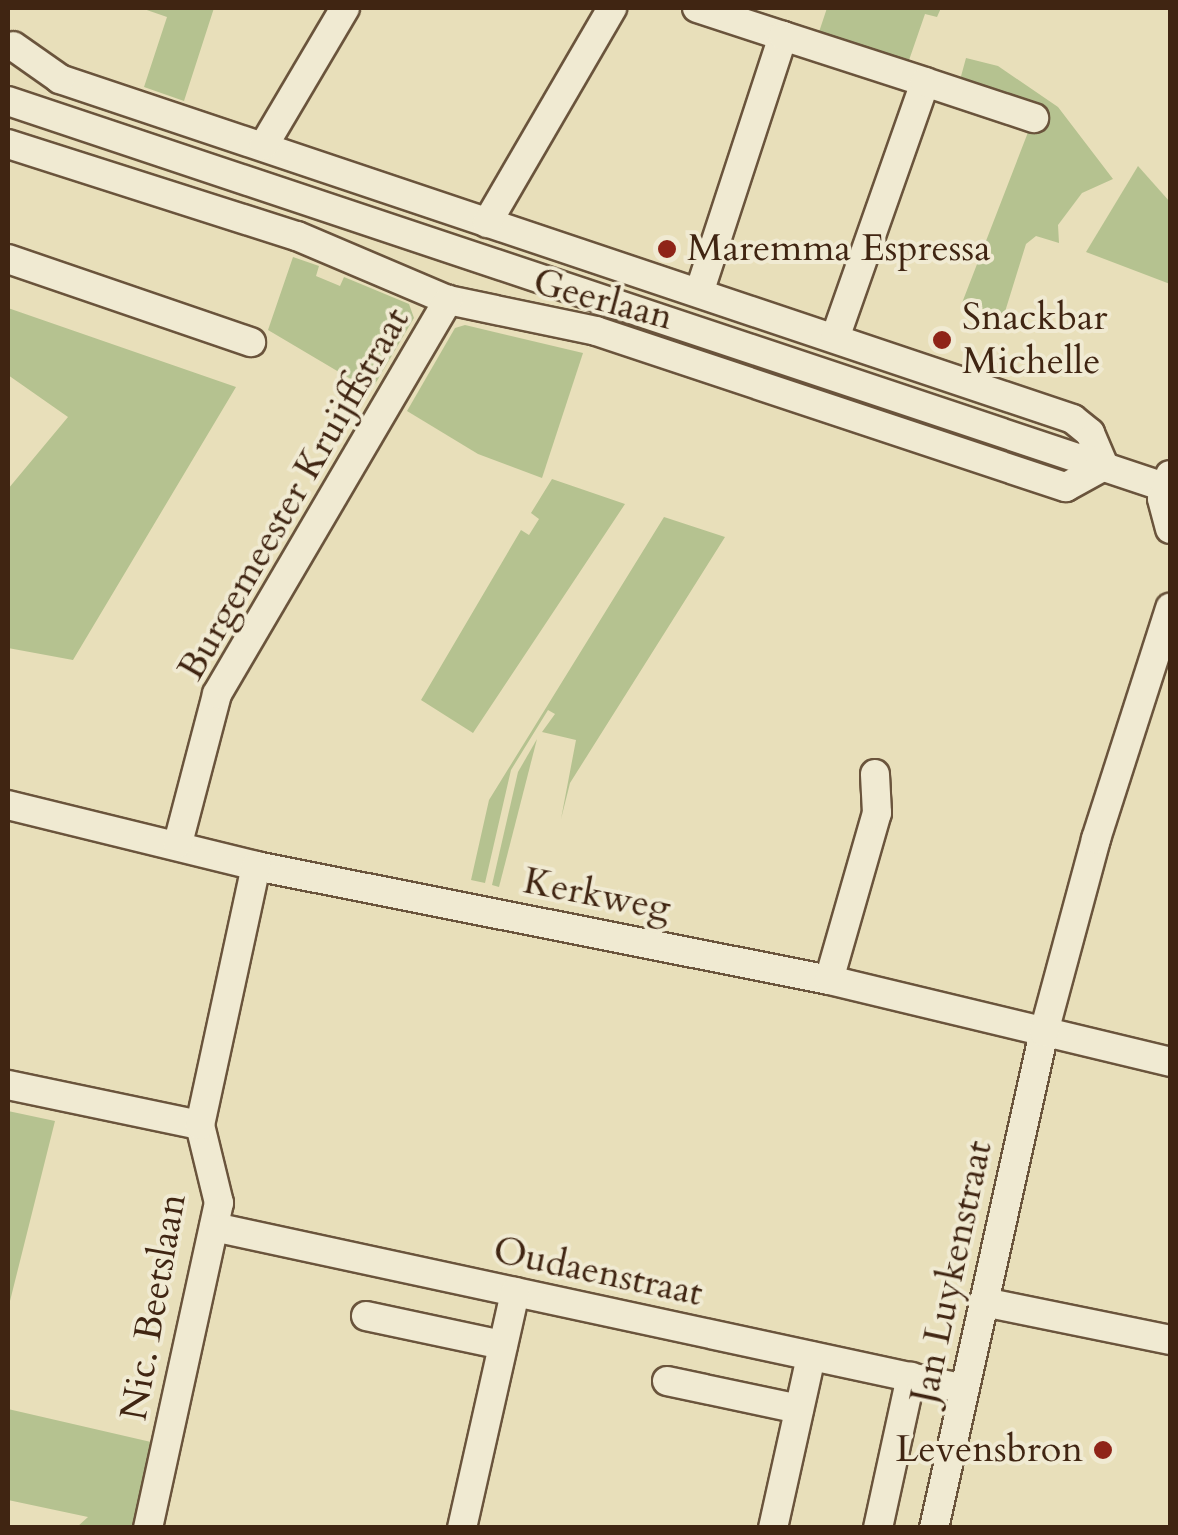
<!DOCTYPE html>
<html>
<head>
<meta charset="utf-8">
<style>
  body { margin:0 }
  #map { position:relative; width:1178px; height:1535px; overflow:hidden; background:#e8dfba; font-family:Cardo,serif }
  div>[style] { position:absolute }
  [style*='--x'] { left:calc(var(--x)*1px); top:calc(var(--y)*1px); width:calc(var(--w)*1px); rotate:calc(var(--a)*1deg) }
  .green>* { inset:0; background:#b5c290 }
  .roads { filter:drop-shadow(2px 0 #6a543c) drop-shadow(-2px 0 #6a543c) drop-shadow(0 2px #6a543c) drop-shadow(0 -2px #6a543c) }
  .minor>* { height:28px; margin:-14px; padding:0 14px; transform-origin:14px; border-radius:14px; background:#f0ead2 }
  .dots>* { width:28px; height:28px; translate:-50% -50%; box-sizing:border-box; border:5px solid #f0ead2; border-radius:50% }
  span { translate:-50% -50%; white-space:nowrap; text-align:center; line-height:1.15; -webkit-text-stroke:8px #f0ead2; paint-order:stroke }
  .poi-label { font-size:38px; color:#402512 }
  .left { translate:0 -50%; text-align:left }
  .right { translate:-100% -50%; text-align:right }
  .street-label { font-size:38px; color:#402512 }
  .frame { position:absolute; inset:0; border:10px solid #402512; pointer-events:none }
</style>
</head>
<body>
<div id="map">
  <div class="green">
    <div style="clip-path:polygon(141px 8px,214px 8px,184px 101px,144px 87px,167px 17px)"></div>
    <div style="clip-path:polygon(827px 8px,941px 8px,937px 17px,925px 14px,907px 66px,818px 35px)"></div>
    <div style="clip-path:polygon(966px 58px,998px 66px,1058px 107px,1113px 179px,1082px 193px,1058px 225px,1059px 243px,1036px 236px,1026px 244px,1004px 315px,962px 303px,1037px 109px,960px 80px)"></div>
    <div style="clip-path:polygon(1138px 166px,1170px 202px,1170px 284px,1086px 252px)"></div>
    <div style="clip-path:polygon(293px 257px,319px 266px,316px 276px,340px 286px,344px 277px,409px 304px,414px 318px,371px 391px,268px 330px)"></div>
    <div style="clip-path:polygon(8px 308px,236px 387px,73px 660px,8px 648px,8px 489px,68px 417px,8px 375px)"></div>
    <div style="clip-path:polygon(465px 325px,583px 353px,542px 478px,478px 454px,407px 411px,455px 328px)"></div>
    <div style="clip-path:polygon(552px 479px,625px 504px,473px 733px,421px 700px,521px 530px,529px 535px,539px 519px,531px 513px)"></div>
    <div style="clip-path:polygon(664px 517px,725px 537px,570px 783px,561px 819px,576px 740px,542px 732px,555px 714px,548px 710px,511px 770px,485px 883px,471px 880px,489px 800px)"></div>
    <div style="clip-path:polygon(537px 739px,499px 887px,492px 885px,518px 772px)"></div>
    <div style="clip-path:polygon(8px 1111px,55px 1121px,8px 1309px)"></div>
    <div style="clip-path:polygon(8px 1409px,151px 1442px,133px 1527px,77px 1527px,88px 1517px,8px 1500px)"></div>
  </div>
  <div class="roads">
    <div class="minor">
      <div style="--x:697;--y:8;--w:90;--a:18"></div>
      <div style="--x:783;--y:36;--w:270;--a:108.1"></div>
      <div style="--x:783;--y:36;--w:149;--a:17.9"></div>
      <div style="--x:8;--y:101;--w:1219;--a:18.46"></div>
      <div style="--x:8;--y:144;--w:303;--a:17.7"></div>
      <div style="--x:297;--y:236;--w:164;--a:23"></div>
      <div style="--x:448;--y:300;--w:151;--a:11.8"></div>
      <div style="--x:596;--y:331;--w:495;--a:18.4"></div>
      <div style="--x:1066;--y:487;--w:43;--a:-28.9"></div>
      <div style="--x:1104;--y:466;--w:36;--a:-113"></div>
      <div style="--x:1090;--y:433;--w:22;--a:-141"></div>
      <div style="--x:1073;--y:419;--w:1069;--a:-161.45"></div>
      <div style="--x:60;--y:79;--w:57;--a:-144.9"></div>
      <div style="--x:264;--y:145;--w:159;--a:-59.4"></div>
      <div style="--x:487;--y:223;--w:249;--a:-59.8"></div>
      <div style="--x:8;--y:259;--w:257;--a:18.9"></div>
      <div style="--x:835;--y:338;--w:271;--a:-70.6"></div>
      <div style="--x:925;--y:82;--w:115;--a:18.3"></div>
      <div style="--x:1170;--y:475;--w:25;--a:108"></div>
      <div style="--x:1162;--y:499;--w:31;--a:75"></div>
      <div style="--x:8;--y:805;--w:255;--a:13.8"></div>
      <div style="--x:256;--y:866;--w:584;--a:11.25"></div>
      <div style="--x:829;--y:980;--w:351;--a:13.5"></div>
      <div style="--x:178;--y:843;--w:154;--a:-75.3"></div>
      <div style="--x:217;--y:694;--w:457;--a:-59.6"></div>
      <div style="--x:829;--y:980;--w:174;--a:-74"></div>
      <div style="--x:877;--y:813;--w:39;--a:-93"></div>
      <div style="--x:8;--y:1085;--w:196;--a:11.8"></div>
      <div style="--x:214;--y:1227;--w:768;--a:12.17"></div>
      <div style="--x:984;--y:1302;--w:190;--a:11.5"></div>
      <div style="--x:366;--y:1316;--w:140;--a:12"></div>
      <div style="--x:667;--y:1381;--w:135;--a:12"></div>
      <div style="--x:148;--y:1528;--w:333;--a:-77.7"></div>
      <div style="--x:219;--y:1203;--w:80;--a:-103.7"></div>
      <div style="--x:200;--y:1125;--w:265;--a:-77.8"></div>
      <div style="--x:462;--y:1528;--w:242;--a:-77.3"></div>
      <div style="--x:773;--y:1528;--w:176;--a:-77.5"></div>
      <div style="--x:878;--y:1528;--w:155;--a:-77.7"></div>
      <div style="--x:934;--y:1528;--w:508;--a:-77.5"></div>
      <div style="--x:1044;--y:1032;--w:200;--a:-74.9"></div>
      <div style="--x:1096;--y:839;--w:243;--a:-72.2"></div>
    </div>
  </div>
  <div class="dots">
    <div style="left:667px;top:249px;background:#8f2418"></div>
    <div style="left:942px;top:340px;background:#8f2418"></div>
    <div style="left:1103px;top:1450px;background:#8f2418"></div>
  </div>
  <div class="poi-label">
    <span class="left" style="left:687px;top:249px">Maremma Espressa</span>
    <span class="left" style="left:962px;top:340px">Snackbar<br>Michelle</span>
    <span class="right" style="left:1083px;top:1450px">Levensbron</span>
  </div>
  <div class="street-label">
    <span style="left:603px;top:300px;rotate:15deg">Geerlaan</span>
    <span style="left:294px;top:494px;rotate:-60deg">Burgemeester Kruijffstraat</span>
    <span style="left:597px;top:895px;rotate:11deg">Kerkweg</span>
    <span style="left:598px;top:1272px;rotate:12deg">Oudaenstraat</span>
    <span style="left:952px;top:1272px;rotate:-78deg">Jan Luykenstraat</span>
    <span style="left:154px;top:1307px;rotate:-80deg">Nic. Beetslaan</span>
  </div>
  <div class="frame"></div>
</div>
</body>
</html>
